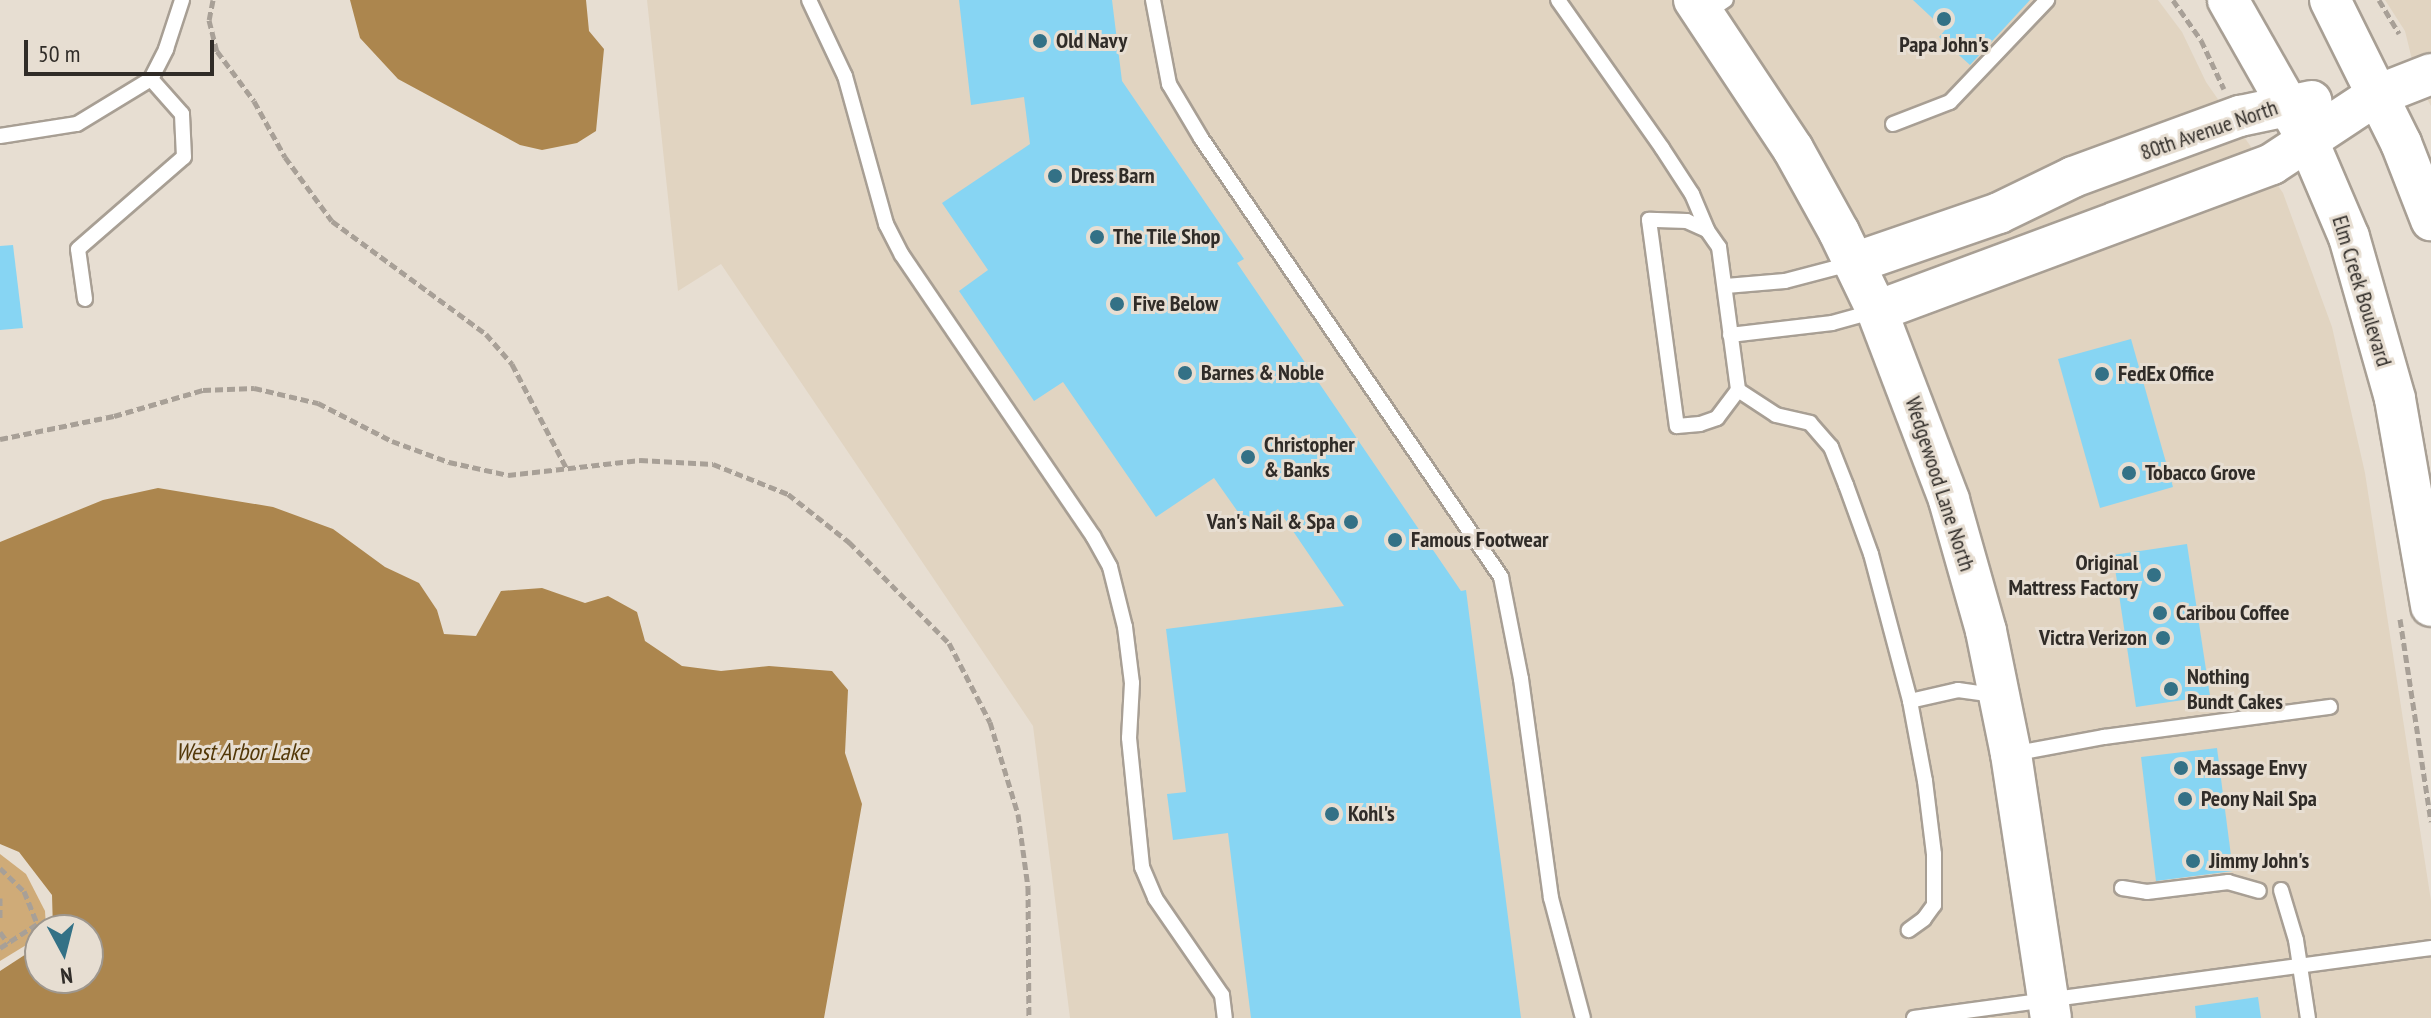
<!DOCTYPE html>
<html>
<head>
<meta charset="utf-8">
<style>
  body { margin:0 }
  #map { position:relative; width:2431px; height:1018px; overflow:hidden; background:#e7ded2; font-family:"PT Sans Narrow",sans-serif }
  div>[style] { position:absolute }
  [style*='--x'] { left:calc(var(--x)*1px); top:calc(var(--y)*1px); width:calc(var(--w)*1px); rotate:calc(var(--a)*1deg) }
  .built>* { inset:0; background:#e1d4c1 }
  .green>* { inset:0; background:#cfab78 }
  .water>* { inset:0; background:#ac864e }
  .building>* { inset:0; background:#87d5f3 }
  .path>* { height:5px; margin-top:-2.5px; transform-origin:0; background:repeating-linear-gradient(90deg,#a8a097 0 8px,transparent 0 12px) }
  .roads { filter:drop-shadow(2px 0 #a89f94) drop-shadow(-2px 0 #a89f94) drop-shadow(0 2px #a89f94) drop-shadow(0 -2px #a89f94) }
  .lane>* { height:14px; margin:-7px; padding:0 7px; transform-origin:7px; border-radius:7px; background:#fff }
  .secondary>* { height:40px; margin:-20px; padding:0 20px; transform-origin:20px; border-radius:20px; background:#fff }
  .dots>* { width:22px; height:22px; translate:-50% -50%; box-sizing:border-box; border:4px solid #e7ded2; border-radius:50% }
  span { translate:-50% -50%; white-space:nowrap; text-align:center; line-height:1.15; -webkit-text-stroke:6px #e7ded2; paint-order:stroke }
  .poi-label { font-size:22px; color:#302c28; font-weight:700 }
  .left { translate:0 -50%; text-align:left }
  .right { translate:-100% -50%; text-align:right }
  .street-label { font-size:22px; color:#302c28 }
  .water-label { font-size:24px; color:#533808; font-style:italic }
  .north { position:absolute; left:24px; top:914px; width:80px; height:80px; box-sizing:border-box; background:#e7ded2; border:2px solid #9e978e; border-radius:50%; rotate:173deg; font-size:22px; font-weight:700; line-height:32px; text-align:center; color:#302c28 }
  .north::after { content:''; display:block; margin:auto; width:28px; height:36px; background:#337186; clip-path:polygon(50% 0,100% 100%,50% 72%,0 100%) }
  .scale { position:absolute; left:24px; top:40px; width:190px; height:36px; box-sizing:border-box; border:4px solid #302c28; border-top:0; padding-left:10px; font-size:24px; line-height:28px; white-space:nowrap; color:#302c28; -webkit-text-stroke:6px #e7ded2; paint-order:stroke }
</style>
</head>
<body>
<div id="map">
  <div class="built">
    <div style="clip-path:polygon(647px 0,2158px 0,2182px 32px,2206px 82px,2283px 193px,2332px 327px,2365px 473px,2431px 901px,2431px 1018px,1070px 1018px,1033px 726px,721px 264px,678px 291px)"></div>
    <div style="clip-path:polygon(2385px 0,2431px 0,2431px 106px,2417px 80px,2405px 31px)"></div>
  </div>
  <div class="green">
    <div style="clip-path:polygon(0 854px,26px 874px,45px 911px,46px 926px,36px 939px,0 961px)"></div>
  </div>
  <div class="water">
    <div style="clip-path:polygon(350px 0,586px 0,589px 31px,604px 49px,596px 131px,577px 143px,542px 150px,520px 145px,398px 79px,360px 38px)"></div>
    <div style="clip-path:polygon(158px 488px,273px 507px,333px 529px,385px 567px,419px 583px,437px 610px,444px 634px,476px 636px,501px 591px,542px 588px,585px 603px,608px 596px,637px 612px,645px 641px,682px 666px,721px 671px,769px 666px,832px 671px,848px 690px,845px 753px,862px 804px,824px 1018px,0 1018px,0 971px,40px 945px,40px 978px,88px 978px,88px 930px,53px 930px,52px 895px,19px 852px,0 844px,0 542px,103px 500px)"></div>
  </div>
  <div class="building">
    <div style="clip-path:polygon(959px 0,1112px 0,1122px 81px,1244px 259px,1237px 263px,1461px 591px,1466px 590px,1521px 1018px,1251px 1018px,1228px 833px,1173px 840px,1167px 794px,1186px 792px,1166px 629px,1344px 606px,1278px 509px,1250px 529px,1214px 478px,1156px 517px,1063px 382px,1034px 401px,959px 291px,988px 270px,942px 203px,1030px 144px,1024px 97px,971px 105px)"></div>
    <div style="clip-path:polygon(1913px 0,2030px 0,1970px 65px,1939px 37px,1945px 30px)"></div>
    <div style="clip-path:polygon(13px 245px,23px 328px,0 330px,0 246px)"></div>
    <div style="clip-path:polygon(2131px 339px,2173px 487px,2100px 508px,2058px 359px)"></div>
    <div style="clip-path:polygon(2187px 544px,2210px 696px,2136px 707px,2113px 555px)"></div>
    <div style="clip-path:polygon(2217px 748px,2233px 871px,2156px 881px,2141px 757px)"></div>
    <div style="clip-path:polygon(2258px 997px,2261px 1018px,2196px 1018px,2195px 1006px)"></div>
  </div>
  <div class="path">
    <div style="--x:213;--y:0;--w:20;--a:101"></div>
    <div style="--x:209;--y:20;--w:32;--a:76"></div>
    <div style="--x:217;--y:51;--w:62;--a:53.5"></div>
    <div style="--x:254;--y:101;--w:64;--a:61"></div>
    <div style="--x:285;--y:157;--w:79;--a:53.7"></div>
    <div style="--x:332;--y:221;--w:191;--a:36.3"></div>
    <div style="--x:486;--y:334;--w:40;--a:49"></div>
    <div style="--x:512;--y:364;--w:119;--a:62.4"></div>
    <div style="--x:2173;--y:0;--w:49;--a:55"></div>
    <div style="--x:2201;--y:40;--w:54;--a:64.9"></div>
    <div style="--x:2379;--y:0;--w:39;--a:59"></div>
    <div style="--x:0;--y:439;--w:116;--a:-11.4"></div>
    <div style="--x:114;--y:416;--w:93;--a:-16.3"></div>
    <div style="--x:203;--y:390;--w:51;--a:-2.2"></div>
    <div style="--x:254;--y:388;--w:66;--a:13.2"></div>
    <div style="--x:318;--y:403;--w:83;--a:27.2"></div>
    <div style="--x:392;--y:441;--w:61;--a:20.2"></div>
    <div style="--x:449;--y:462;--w:60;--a:12.4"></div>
    <div style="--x:508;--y:475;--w:133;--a:-6.5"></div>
    <div style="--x:640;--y:460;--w:73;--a:3.1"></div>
    <div style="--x:713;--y:464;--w:81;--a:21.8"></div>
    <div style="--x:788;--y:494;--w:78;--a:38.2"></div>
    <div style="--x:849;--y:542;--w:142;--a:45.3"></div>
    <div style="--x:949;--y:643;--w:89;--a:62.6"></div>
    <div style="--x:990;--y:722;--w:96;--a:73.1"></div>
    <div style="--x:1018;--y:814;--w:74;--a:82.2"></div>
    <div style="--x:1028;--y:887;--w:131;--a:89.6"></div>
    <div style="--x:2400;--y:619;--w:205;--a:81.3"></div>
    <div style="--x:0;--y:868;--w:33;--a:44"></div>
    <div style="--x:24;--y:891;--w:35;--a:68"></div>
    <div style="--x:37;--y:924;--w:44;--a:147"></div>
    <div style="--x:0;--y:898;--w:22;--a:90"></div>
    <div style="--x:0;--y:932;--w:14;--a:54"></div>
  </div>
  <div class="roads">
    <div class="lane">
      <div style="--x:809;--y:0;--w:84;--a:64.7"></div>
      <div style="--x:845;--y:76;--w:154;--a:74.5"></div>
      <div style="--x:886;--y:224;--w:35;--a:63"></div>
      <div style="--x:902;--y:255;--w:340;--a:55.8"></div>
      <div style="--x:1093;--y:536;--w:35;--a:61"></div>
      <div style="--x:1110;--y:567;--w:62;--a:76"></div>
      <div style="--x:1125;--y:627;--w:56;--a:82.9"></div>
      <div style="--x:1132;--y:683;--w:55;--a:93.1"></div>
      <div style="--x:1129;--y:738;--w:130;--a:84.2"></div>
      <div style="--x:1142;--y:867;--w:34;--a:67"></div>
      <div style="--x:1155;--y:898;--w:118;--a:55.4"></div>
      <div style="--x:1222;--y:995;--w:23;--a:83"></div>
      <div style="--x:1153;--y:0;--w:86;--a:79.2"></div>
      <div style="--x:1169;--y:84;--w:63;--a:59.3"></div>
      <div style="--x:1201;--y:138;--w:532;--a:55.65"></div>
      <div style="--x:1501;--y:577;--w:104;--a:78.9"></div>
      <div style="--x:1521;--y:679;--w:221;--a:82.2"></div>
      <div style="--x:1551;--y:898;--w:124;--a:75.1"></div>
      <div style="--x:1558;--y:0;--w:181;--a:54.9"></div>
      <div style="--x:1662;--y:148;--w:55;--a:56.9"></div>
      <div style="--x:1692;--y:194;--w:39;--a:67"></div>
      <div style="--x:1707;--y:230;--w:21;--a:55"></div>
      <div style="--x:1719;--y:247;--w:144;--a:82.4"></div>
      <div style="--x:1738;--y:390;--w:45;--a:33.3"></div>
      <div style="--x:1776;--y:415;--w:35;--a:13"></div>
      <div style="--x:1810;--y:423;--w:32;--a:49"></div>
      <div style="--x:1831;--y:447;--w:41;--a:68.5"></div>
      <div style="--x:1846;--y:485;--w:73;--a:70.1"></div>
      <div style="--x:1871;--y:554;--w:152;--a:75.1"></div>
      <div style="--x:1910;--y:701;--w:81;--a:79.4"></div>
      <div style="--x:1925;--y:781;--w:74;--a:83"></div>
      <div style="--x:1934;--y:854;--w:51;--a:90"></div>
      <div style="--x:1934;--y:905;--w:17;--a:126"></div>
      <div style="--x:1924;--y:919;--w:19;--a:144"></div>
      <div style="--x:1705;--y:14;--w:25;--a:-34"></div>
      <div style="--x:1893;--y:124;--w:61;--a:-21.1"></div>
      <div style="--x:1950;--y:102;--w:141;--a:-46.4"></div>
      <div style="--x:0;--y:136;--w:78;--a:-8.9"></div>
      <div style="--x:77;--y:124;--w:87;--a:-31.3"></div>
      <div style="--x:151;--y:79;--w:34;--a:-63"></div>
      <div style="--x:166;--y:49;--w:52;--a:-71.9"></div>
      <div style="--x:1707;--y:230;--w:22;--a:-156"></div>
      <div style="--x:1687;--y:221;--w:38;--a:-178"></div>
      <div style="--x:1649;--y:220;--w:208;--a:82.3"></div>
      <div style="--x:1677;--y:426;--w:23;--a:-5"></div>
      <div style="--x:1700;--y:424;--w:18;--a:-19"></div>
      <div style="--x:1717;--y:418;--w:35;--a:-53"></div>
      <div style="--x:1726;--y:286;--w:59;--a:-4.8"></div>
      <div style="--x:1785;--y:281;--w:67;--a:-14.7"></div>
      <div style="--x:85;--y:299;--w:50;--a:-98"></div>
      <div style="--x:78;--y:249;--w:140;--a:-41"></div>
      <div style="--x:184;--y:157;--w:43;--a:-92.7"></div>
      <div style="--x:182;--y:114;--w:47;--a:-131.5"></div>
      <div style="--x:1730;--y:335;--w:103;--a:-6.7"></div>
      <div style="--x:1832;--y:323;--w:46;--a:-15.3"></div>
      <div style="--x:1910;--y:701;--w:49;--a:-12.9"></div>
      <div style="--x:1958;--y:690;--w:37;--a:8"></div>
      <div style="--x:2012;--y:754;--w:94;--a:-10.5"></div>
      <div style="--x:2104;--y:737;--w:228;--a:-7.6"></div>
      <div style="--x:2122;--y:888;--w:25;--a:9"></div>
      <div style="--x:2147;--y:892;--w:82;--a:-7"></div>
      <div style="--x:2228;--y:882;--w:32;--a:16"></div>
      <div style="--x:2281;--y:890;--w:52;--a:73.3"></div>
      <div style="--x:2296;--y:940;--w:79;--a:81.3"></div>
      <div style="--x:1914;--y:1018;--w:522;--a:-7.71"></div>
    </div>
    <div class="secondary">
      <div style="--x:1694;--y:0;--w:179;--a:56.4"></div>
      <div style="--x:1793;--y:149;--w:95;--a:61"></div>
      <div style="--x:1839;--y:232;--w:88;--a:64.3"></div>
      <div style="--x:1877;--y:311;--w:202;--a:69.1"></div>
      <div style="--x:1949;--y:500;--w:136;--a:74.2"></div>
      <div style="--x:1986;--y:631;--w:126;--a:78.5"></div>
      <div style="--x:2011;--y:754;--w:267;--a:81.4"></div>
      <div style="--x:2228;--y:0;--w:162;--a:60.4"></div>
      <div style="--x:2308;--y:141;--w:104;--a:66.9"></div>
      <div style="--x:2349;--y:237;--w:168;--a:74.1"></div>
      <div style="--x:2395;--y:399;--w:210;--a:80.1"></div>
      <div style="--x:2330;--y:0;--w:160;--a:63.6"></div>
      <div style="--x:2401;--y:143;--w:83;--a:68.7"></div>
      <div style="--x:1854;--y:263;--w:153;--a:-19"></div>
      <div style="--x:1999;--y:213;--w:82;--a:-25.9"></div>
      <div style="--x:2073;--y:177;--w:178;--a:-20.1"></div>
      <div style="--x:2240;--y:116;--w:73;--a:-11.9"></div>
      <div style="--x:1877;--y:311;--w:421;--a:-20.4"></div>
      <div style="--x:2272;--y:164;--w:123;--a:-33.4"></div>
      <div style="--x:2375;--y:96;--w:60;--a:-21.4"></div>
    </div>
  </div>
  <div class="dots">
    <div style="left:1944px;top:19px;background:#337186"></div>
    <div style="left:1040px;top:41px;background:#337186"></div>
    <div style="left:1055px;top:176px;background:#337186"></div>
    <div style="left:1097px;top:237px;background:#337186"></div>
    <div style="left:1117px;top:304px;background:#337186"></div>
    <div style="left:1185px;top:373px;background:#337186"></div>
    <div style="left:2102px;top:374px;background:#337186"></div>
    <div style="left:1248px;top:457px;background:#337186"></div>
    <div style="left:2129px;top:473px;background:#337186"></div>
    <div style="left:1351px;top:522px;background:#337186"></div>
    <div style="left:1395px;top:540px;background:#337186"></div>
    <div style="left:2154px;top:575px;background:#337186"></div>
    <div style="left:2160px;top:613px;background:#337186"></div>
    <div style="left:2163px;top:638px;background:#337186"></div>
    <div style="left:2171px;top:689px;background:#337186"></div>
    <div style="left:2181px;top:768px;background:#337186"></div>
    <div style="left:2185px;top:799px;background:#337186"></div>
    <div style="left:1332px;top:814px;background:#337186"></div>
    <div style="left:2193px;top:861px;background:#337186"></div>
  </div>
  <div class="poi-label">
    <span class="left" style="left:1056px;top:41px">Old Navy</span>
    <span style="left:1944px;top:45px">Papa John's</span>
    <span class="left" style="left:1071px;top:176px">Dress Barn</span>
    <span class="left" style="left:1113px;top:237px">The Tile Shop</span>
    <span class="left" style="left:1133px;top:304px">Five Below</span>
    <span class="left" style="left:1201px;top:373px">Barnes &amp; Noble</span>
    <span class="left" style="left:2118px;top:374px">FedEx Office</span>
    <span class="left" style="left:1264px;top:457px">Christopher<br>&amp; Banks</span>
    <span class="left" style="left:2145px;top:473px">Tobacco Grove</span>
    <span class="right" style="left:1335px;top:522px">Van's Nail &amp; Spa</span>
    <span class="left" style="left:1411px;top:540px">Famous Footwear</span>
    <span class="right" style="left:2138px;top:575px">Original<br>Mattress Factory</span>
    <span class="left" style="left:2176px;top:613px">Caribou Coffee</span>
    <span class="right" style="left:2147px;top:638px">Victra Verizon</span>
    <span class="left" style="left:2187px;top:689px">Nothing<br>Bundt Cakes</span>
    <span class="left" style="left:2197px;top:768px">Massage Envy</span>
    <span class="left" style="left:2201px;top:799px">Peony Nail Spa</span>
    <span class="left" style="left:1348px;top:814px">Kohl's</span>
    <span class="left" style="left:2209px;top:861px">Jimmy John's</span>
  </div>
  <div class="street-label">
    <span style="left:2209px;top:130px;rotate:-19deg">80th Avenue North</span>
    <span style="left:2362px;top:291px;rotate:73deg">Elm Creek Boulevard</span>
    <span style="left:1940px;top:484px;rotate:72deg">Wedgewood Lane North</span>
  </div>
  <div class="water-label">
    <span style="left:242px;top:752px">West Arbor Lake</span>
  </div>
  <div class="north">N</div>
  <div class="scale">50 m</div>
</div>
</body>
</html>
